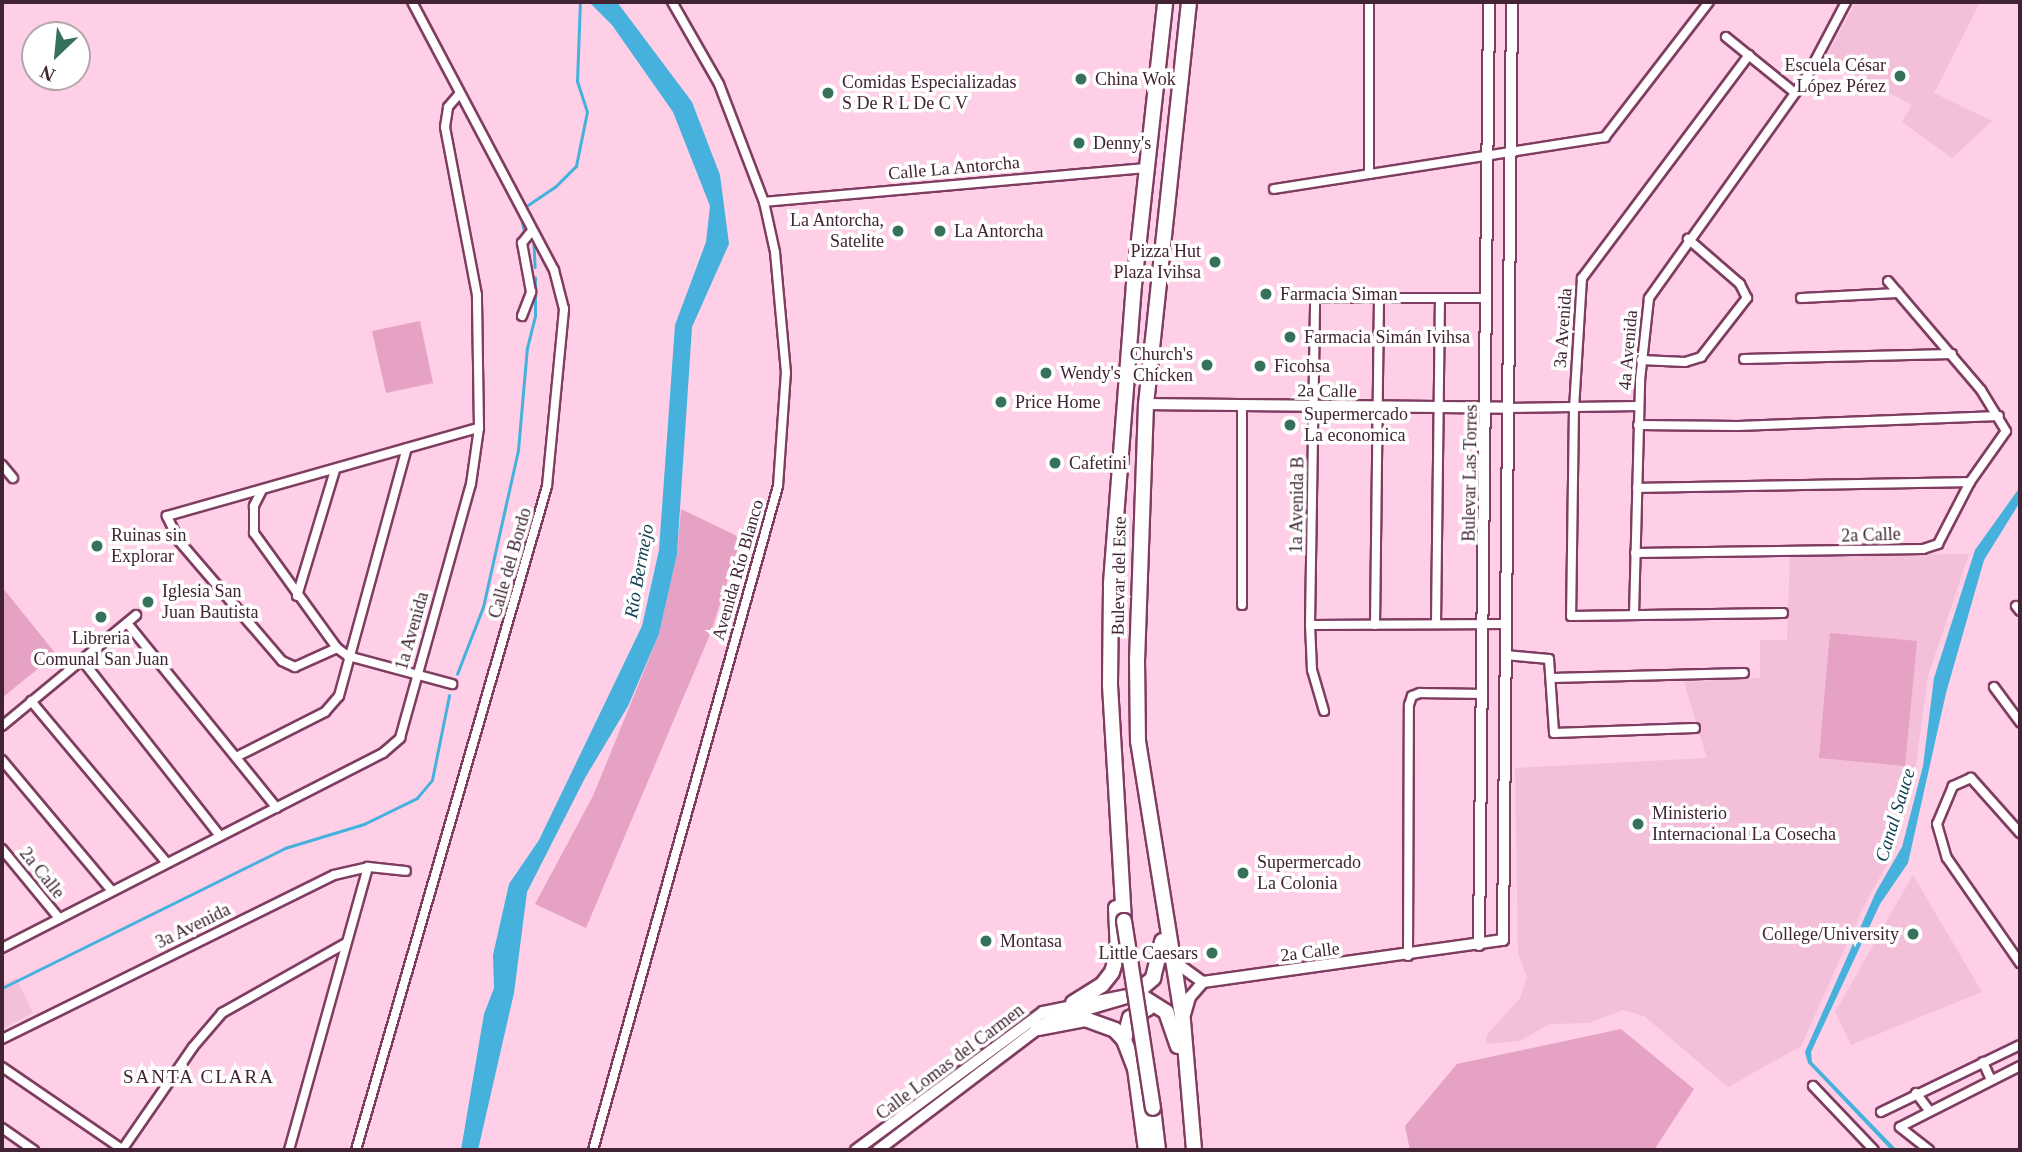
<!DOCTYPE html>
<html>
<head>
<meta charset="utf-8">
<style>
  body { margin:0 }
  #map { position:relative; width:2022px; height:1152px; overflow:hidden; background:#fecfe6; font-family:"Times New Roman",serif }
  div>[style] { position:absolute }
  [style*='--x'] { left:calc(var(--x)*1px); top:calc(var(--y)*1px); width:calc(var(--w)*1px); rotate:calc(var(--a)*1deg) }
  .built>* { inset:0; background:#f3bfd9 }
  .green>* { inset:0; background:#e5a2c4 }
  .water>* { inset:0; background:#45b1dc }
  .stream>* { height:2.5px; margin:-1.25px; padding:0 1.25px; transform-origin:1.25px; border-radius:1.25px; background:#45b1dc }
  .roads { filter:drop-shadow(2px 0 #7f3d61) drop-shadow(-2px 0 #7f3d61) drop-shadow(0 2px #7f3d61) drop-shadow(0 -2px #7f3d61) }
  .minor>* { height:8px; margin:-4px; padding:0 4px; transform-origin:4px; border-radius:4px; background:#fff }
  .tertiary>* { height:10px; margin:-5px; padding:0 5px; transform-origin:5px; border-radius:5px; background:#fff }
  .trunk>* { height:14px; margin:-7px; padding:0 7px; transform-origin:7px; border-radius:7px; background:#fff }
  .bridges { filter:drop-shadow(2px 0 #7f3d61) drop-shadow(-2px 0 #7f3d61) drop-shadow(0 2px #7f3d61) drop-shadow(0 -2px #7f3d61) }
  .trunk-bridge>* { height:14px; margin:-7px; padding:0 7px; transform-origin:7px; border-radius:7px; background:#fff }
  .dots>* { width:19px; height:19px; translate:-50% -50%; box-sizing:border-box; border:4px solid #fff; border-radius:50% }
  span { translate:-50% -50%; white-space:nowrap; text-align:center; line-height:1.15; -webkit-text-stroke:7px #fff; paint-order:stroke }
  .poi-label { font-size:18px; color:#412333 }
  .right { translate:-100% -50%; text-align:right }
  .left { translate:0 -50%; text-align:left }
  .street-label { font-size:18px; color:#412333 }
  .water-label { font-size:19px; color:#134153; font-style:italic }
  .neighbourhood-label { font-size:19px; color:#412333; letter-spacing:2px }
  .frame { position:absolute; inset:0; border:4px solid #412333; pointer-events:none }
  .north { position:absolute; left:21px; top:21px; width:70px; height:70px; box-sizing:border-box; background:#fff; border:2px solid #b3a7ad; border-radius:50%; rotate:206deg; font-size:19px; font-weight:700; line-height:28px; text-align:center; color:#412333 }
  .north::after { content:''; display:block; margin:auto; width:24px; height:32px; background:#35715b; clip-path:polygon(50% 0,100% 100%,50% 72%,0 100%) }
</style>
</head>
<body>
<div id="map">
  <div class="built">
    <div style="clip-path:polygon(1856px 2px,1980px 2px,1934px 93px,1992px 121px,1952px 158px,1902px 122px,1912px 105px,1825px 59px)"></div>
    <div style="clip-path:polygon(1969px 554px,1928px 676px,1915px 772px,1897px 846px,1864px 906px,1801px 1046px,1728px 1087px,1644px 1016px,1623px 1010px,1589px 1023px,1550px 1024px,1519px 1041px,1486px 1044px,1487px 1035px,1520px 998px,1527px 977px,1518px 953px,1515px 768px,1707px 758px,1684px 682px,1760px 678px,1760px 640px,1787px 640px,1790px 556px)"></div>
    <div style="clip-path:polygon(1913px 875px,1982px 992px,1851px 1045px,1835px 1012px)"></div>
    <div style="clip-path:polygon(16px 978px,33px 1013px,2px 1029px,2px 985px)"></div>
  </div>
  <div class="green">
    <div style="clip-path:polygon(420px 321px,433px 383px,386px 393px,372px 331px)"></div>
    <div style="clip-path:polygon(681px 509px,741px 538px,711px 632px,586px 928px,535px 904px,593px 796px,659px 634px,677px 554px)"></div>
    <div style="clip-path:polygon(2px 587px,56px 654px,2px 698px)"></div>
    <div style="clip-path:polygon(1830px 633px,1917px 641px,1905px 766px,1819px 758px)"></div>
    <div style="clip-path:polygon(1621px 1029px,1694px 1089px,1654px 1150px,1410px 1150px,1405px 1126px,1457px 1064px)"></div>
  </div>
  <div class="water">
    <div style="clip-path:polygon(589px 2px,617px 2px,692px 102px,720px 175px,729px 244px,692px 327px,677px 554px,659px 634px,628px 706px,585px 778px,527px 892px,514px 993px,478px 1150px,461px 1150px,484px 1014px,494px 988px,493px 955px,509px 884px,539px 840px,642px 626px,659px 550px,675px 325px,706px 242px,710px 206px,673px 112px,612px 25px)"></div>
    <div style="clip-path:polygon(2020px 487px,2020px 502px,1984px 560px,1946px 693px,1908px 863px,1880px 904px,1811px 1052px,1812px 1062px,1897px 1150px,1891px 1150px,1808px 1063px,1805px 1052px,1876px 892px,1902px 847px,1923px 766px,1934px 678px,1975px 550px)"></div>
  </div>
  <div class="stream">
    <div style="--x:528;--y:205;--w:32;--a:-34"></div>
    <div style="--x:555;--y:187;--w:30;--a:-45"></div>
    <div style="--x:576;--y:166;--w:55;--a:-78.5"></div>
    <div style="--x:587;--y:112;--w:32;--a:-108"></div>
    <div style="--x:577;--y:82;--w:80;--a:-87.9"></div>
    <div style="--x:521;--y:215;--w:14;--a:78"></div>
    <div style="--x:534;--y:245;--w:22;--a:87"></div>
    <div style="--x:457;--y:674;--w:72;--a:-68.8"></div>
    <div style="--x:483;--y:607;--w:161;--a:-77.4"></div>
    <div style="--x:518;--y:450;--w:102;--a:-85"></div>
    <div style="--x:527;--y:348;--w:33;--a:-76"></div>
    <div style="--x:535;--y:316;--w:38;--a:-90"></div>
    <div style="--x:2;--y:988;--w:316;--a:-26.3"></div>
    <div style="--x:285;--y:848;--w:83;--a:-16.9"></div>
    <div style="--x:364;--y:824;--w:59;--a:-26.1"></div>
    <div style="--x:417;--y:798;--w:23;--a:-50"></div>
    <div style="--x:432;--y:780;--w:86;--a:-78.6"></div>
  </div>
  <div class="roads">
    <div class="minor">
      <div style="--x:1726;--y:37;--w:87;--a:39"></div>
      <div style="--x:1749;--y:55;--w:279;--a:126.8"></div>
      <div style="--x:1582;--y:278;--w:129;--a:93.5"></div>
      <div style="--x:1574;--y:407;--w:209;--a:90.8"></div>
      <div style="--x:1571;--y:616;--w:212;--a:-0.8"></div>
      <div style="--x:1369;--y:174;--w:172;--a:-90"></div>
      <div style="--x:1274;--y:189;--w:335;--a:-8.9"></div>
      <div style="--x:1605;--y:137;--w:170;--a:-52.4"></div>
      <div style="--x:764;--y:202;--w:385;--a:-5.1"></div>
      <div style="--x:1801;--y:298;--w:97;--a:-3"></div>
      <div style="--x:522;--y:316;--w:26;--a:-69"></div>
      <div style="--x:531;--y:292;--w:50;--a:-100.4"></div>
      <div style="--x:522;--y:243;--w:14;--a:-51"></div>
      <div style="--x:1744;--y:359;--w:208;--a:-1.4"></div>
      <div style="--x:1641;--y:360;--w:44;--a:2.6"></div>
      <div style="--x:1685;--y:362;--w:17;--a:-17"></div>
      <div style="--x:1701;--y:357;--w:75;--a:-52.1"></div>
      <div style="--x:1747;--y:298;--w:16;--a:-117"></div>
      <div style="--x:1740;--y:284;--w:69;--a:-139.1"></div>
      <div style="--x:1507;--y:408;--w:132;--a:-0.9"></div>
      <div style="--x:1638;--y:425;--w:100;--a:0.6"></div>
      <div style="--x:1738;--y:426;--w:261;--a:-2.2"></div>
      <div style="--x:2;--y:465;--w:17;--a:50"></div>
      <div style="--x:1637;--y:488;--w:333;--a:-1"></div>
      <div style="--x:262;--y:490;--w:18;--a:117"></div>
      <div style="--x:254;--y:506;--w:27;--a:90"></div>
      <div style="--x:254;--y:533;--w:142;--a:54.2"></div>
      <div style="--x:337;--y:648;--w:14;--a:36"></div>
      <div style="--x:348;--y:656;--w:108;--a:15.1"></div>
      <div style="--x:1635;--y:553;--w:288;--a:-0.8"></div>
      <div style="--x:1923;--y:549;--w:16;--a:-18"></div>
      <div style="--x:1938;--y:544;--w:70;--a:-62.7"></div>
      <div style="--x:1970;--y:482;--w:62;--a:-54.8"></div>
      <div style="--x:2006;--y:431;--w:48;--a:-121.4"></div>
      <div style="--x:1981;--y:390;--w:143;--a:-130.5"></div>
      <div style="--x:297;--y:596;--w:132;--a:-73.2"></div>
      <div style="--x:1242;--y:605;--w:200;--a:-90"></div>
      <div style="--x:2016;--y:606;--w:6;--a:51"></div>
      <div style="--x:1634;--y:615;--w:235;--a:-88.5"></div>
      <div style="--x:1640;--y:380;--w:82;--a:-83.7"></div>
      <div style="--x:1649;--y:298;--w:270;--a:-54.5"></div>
      <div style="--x:1806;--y:78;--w:86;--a:-62.2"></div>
      <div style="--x:127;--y:623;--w:238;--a:51"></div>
      <div style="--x:1436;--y:624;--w:326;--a:-89.3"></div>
      <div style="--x:1310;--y:625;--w:196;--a:-0.3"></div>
      <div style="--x:1375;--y:625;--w:327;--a:-89.3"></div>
      <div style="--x:337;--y:648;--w:46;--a:155.7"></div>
      <div style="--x:295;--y:667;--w:14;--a:-155"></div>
      <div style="--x:282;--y:661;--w:158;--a:-130.6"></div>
      <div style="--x:179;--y:541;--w:28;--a:-116"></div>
      <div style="--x:167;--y:516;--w:324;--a:-15.8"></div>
      <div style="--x:1505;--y:655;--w:44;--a:5.2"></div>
      <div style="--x:1549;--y:659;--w:74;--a:86.1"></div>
      <div style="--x:1554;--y:733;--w:141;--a:-2"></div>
      <div style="--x:82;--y:660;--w:222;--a:51.9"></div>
      <div style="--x:1552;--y:678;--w:192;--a:-1.5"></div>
      <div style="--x:1994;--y:687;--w:44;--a:53.4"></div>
      <div style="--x:31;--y:701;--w:210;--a:50"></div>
      <div style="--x:1324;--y:711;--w:43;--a:-106.3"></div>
      <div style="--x:1312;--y:670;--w:45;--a:-92.5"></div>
      <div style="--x:1310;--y:625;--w:327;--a:-89.1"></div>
      <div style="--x:1315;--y:298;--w:169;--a:0"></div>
      <div style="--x:2;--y:726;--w:174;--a:-39.6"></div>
      <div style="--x:236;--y:757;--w:100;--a:-26.8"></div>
      <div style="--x:325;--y:712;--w:21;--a:-49"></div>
      <div style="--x:339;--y:696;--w:257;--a:-74.7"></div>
      <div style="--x:2;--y:760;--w:170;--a:50"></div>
      <div style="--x:2020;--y:833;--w:74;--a:-131.7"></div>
      <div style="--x:1971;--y:778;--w:20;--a:156"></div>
      <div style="--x:1953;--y:786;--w:41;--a:112.8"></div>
      <div style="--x:1937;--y:824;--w:35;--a:74"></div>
      <div style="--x:1947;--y:858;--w:128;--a:55.2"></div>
      <div style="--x:2;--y:849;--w:88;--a:50.5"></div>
      <div style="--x:2;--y:948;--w:428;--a:-27.1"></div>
      <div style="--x:383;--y:753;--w:23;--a:-41"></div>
      <div style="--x:400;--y:738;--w:264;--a:-74.4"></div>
      <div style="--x:471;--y:484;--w:57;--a:-81.9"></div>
      <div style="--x:479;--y:428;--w:133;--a:-90.9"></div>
      <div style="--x:477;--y:295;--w:171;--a:-100.8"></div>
      <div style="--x:445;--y:127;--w:20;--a:-81"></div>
      <div style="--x:448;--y:107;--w:18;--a:-49"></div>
      <div style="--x:1408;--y:956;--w:251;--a:-89.8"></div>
      <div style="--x:1409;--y:705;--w:9;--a:-72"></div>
      <div style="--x:1412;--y:696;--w:9;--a:-21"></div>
      <div style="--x:1420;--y:693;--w:63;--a:0.9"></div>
      <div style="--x:2;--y:1039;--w:370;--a:-26.3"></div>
      <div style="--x:334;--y:875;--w:35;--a:-13"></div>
      <div style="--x:368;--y:867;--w:38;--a:6"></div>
      <div style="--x:1983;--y:1062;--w:20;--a:66"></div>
      <div style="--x:2;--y:1067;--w:147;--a:34.4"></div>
      <div style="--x:1813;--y:1086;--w:88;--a:46.4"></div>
      <div style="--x:1916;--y:1093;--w:21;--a:53"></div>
      <div style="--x:1881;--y:1112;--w:154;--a:-25.7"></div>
      <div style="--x:2;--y:1128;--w:39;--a:35"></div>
      <div style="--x:122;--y:1150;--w:125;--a:-55.4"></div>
      <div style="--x:193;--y:1047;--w:45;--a:-49.5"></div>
      <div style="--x:222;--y:1013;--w:142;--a:-29.4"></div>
      <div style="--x:289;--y:1150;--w:294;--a:-74.4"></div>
      <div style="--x:356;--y:1150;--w:691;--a:-73.95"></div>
      <div style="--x:547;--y:486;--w:178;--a:-84.5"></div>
      <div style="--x:564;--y:309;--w:40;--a:-104.4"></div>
      <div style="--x:554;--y:270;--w:303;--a:-117.9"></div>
      <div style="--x:593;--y:1150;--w:689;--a:-74.43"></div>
      <div style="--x:778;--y:486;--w:113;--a:-86"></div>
      <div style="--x:786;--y:373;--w:121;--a:-95.2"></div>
      <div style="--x:775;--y:252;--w:51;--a:-102.4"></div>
      <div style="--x:764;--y:202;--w:126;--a:-110.9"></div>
      <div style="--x:719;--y:84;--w:95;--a:-119.8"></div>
      <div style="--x:1929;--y:1150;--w:37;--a:-142"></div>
      <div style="--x:1900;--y:1127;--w:135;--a:-26.9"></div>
    </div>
    <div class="tertiary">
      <div style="--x:1146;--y:404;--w:361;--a:0.6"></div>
      <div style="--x:1479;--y:945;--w:943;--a:-89.39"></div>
      <div style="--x:1175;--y:962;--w:34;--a:36"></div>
      <div style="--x:1203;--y:982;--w:303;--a:-8"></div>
      <div style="--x:1503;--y:940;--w:938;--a:-89.45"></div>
      <div style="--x:1184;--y:1018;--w:22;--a:-74"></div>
      <div style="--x:1190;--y:997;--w:20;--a:-49"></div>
      <div style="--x:856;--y:1150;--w:232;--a:-36.4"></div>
      <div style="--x:1043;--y:1012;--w:95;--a:-11.5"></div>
      <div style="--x:878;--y:1150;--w:213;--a:-37.2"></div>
      <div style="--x:1048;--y:1021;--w:85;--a:-16.3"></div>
    </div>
    <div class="trunk">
      <div style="--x:1189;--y:2;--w:404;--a:96.1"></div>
      <div style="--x:1146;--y:404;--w:256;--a:92"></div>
      <div style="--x:1137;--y:660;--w:81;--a:89.3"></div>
      <div style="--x:1138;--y:741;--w:284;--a:80.9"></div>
      <div style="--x:1183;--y:1021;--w:129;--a:85.1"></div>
      <div style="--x:1124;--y:921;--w:237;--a:-93.4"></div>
      <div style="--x:1110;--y:684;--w:101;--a:-89.4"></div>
      <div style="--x:1111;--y:583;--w:299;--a:-85.6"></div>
      <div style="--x:1134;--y:285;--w:285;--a:-83.7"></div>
      <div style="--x:1136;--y:993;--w:23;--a:-41"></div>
      <div style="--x:1153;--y:978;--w:38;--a:-76"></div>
      <div style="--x:1136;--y:993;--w:36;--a:32"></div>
      <div style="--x:1166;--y:1012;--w:36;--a:71"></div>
      <div style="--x:1073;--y:1003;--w:34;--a:-32"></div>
      <div style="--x:1102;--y:985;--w:16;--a:-52"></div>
      <div style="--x:1112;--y:972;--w:21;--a:-73"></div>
      <div style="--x:1118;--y:952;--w:44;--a:-92.6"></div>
      <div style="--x:1038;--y:1028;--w:48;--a:-10.8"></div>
      <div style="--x:1085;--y:1019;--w:32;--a:20"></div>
      <div style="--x:1115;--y:1030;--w:13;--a:48"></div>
      <div style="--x:1124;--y:1040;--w:30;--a:69"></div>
      <div style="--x:1135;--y:1068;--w:83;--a:82.4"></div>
      <div style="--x:1124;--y:1040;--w:23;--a:-75"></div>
      <div style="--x:1130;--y:1018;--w:21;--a:-29"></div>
      <div style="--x:1153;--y:1108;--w:42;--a:83.2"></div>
    </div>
  </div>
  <div class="bridges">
    <div class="trunk-bridge">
      <div style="--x:1124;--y:921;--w:189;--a:81.2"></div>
    </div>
  </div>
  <div class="dots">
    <div style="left:1900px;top:76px;background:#35715b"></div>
    <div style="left:1081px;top:79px;background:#35715b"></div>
    <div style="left:828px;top:93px;background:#35715b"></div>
    <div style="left:1079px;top:143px;background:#35715b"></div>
    <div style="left:898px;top:231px;background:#35715b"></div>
    <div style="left:940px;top:231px;background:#35715b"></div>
    <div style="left:1215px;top:262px;background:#35715b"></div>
    <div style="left:1266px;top:294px;background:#35715b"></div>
    <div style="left:1290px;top:337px;background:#35715b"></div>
    <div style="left:1207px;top:365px;background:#35715b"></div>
    <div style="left:1260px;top:366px;background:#35715b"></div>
    <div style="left:1046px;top:373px;background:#35715b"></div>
    <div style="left:1001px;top:402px;background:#35715b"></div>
    <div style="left:1290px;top:425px;background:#35715b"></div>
    <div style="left:1055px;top:463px;background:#35715b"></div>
    <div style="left:97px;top:546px;background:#35715b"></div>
    <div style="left:148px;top:602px;background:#35715b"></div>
    <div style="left:101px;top:617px;background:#35715b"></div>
    <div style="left:1638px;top:824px;background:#35715b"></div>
    <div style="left:1243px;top:873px;background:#35715b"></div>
    <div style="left:1913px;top:934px;background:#35715b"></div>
    <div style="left:986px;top:941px;background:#35715b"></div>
    <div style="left:1212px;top:953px;background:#35715b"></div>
  </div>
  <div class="poi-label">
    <span class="right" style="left:1886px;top:76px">Escuela César<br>López Pérez</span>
    <span class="left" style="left:1095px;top:79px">China Wok</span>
    <span class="left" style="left:842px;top:93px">Comidas Especializadas<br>S De R L De C V</span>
    <span class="left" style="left:1093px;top:143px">Denny's</span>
    <span class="right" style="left:884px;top:231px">La Antorcha,<br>Satelite</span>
    <span class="left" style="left:954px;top:231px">La Antorcha</span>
    <span class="right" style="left:1201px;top:262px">Pizza Hut<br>Plaza Ivihsa</span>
    <span class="left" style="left:1280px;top:294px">Farmacia Siman</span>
    <span class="left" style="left:1304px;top:337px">Farmacia Simán Ivihsa</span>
    <span class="right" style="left:1193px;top:365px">Church's<br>Chicken</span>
    <span class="left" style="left:1274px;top:366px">Ficohsa</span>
    <span class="left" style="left:1060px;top:373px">Wendy's</span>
    <span class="left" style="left:1015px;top:402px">Price Home</span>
    <span class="left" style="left:1304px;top:425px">Supermercado<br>La economica</span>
    <span class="left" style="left:1069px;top:463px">Cafetini</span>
    <span class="left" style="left:111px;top:546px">Ruinas sin<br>Explorar</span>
    <span class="left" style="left:162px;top:602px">Iglesia San<br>Juan Bautista</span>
    <span style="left:101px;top:649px">Libreria<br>Comunal San Juan</span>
    <span class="left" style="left:1652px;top:824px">Ministerio<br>Internacional La Cosecha</span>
    <span class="left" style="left:1257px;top:873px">Supermercado<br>La Colonia</span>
    <span class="right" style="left:1899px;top:934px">College/University</span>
    <span class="left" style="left:1000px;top:941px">Montasa</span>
    <span class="right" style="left:1198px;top:953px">Little Caesars</span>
  </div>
  <div class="street-label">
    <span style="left:954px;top:168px;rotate:-5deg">Calle La Antorcha</span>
    <span style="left:1563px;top:328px;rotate:-86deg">3a Avenida</span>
    <span style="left:1628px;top:350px;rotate:-85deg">4a Avenida</span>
    <span style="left:1327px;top:391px;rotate:1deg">2a Calle</span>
    <span style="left:1470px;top:473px;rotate:-89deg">Bulevar Las Torres</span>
    <span style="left:1297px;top:505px;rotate:-89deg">1a Avenida B</span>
    <span style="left:1871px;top:535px;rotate:-2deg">2a Calle</span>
    <span style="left:510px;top:563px;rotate:-74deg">Calle del Bordo</span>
    <span style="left:738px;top:570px;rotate:-74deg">Avenida Río Blanco</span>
    <span style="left:1119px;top:576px;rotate:-89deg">Bulevar del Este</span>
    <span style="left:412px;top:631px;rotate:-74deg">1a Avenida</span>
    <span style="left:42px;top:873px;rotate:51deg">2a Calle</span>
    <span style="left:193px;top:926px;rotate:-26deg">3a Avenida</span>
    <span style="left:1310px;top:952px;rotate:-7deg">2a Calle</span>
    <span style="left:950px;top:1062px;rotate:-37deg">Calle Lomas del Carmen</span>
  </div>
  <div class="water-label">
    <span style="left:639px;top:571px;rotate:-80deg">Río Bermejo</span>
    <span style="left:1895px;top:815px;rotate:-73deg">Canal Sauce</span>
  </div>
  <div class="neighbourhood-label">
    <span style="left:199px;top:1077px">SANTA CLARA</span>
  </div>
  <div class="frame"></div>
  <div class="north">N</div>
</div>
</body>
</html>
